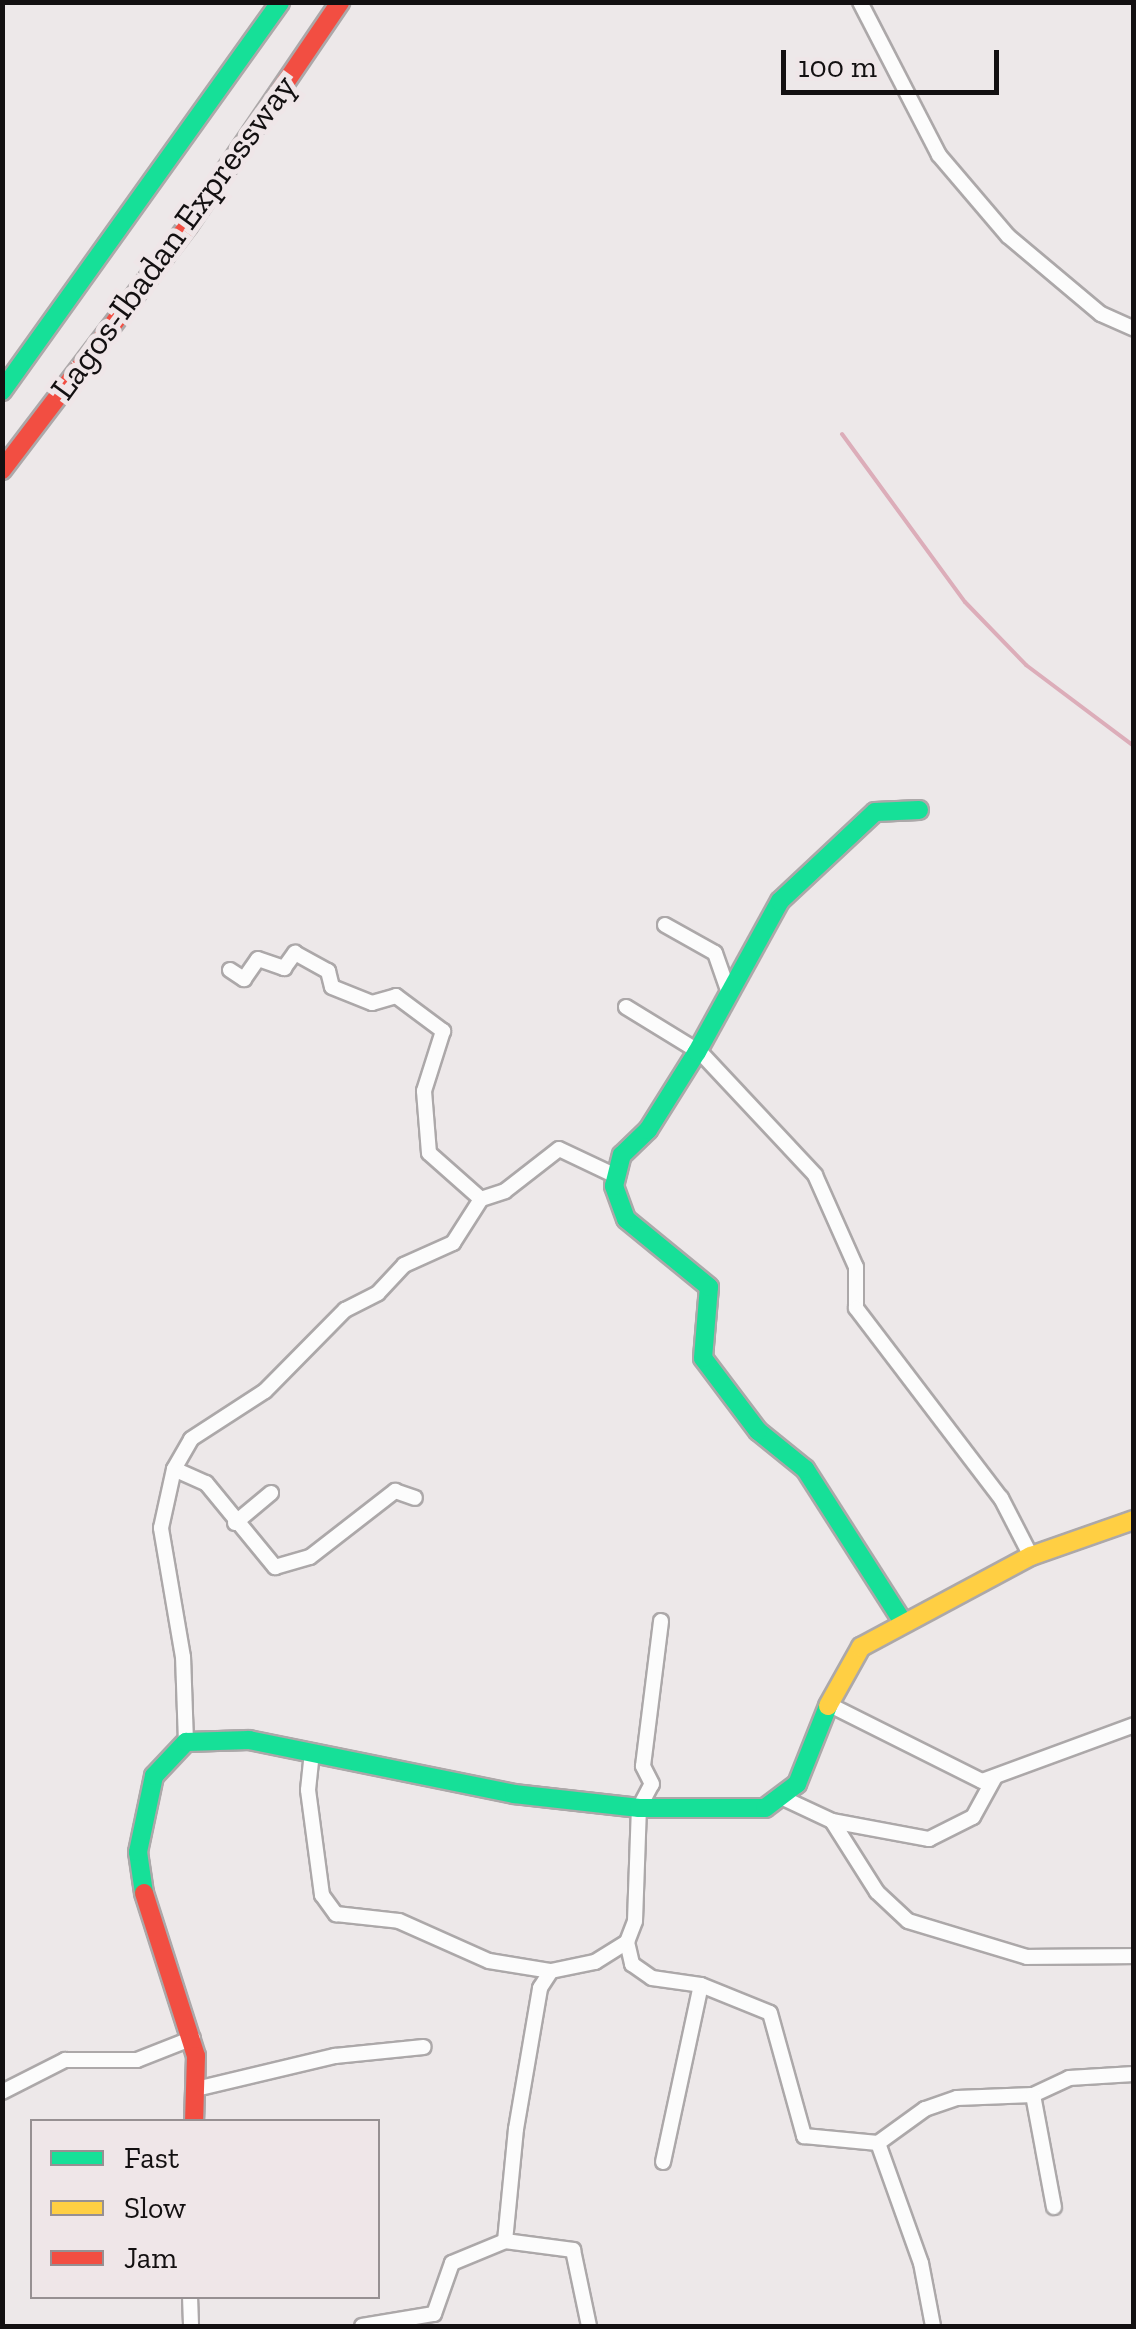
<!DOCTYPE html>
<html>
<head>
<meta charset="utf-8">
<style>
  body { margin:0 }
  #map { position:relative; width:1136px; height:2329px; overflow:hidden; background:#ede8e9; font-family:"Zilla Slab",serif }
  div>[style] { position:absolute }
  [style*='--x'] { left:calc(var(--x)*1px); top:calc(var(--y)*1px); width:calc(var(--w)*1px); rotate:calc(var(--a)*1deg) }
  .stream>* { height:4px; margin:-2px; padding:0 2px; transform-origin:2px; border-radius:2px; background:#dcadb9 }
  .roads { filter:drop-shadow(2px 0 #aca8a9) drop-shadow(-2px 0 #aca8a9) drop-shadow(0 2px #aca8a9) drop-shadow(0 -2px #aca8a9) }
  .street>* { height:14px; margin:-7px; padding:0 7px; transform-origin:7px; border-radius:7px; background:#fcfcfc }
  .fast>* { height:18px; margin:-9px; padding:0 9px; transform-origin:9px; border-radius:9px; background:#16e098 }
  .slow>* { height:18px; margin:-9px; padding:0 9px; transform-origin:9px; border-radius:9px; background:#ffcf43 }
  .jam>* { height:18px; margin:-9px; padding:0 9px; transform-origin:9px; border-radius:9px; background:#f24e42 }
  span { translate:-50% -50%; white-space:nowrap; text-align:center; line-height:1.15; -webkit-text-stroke:10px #efe6e8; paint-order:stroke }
  .street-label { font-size:35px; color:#131011 }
  .frame { position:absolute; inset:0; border:5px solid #131011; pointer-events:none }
  .legend { position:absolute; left:30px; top:2119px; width:350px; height:180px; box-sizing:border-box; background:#efe6e8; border:2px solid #979092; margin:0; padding:12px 18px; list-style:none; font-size:30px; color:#131011 }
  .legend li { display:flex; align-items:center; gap:20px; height:50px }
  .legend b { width:50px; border:2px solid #979092 }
  .scale { position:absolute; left:781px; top:50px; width:218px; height:45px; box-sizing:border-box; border:5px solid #131011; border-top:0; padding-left:12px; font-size:30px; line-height:35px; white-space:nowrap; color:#131011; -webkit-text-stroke:8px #efe6e8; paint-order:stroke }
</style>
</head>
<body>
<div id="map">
  <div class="stream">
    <div style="--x:842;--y:434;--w:208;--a:53.8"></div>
    <div style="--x:965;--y:602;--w:88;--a:45.9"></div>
    <div style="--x:1026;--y:665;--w:135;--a:36.9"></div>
  </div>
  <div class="roads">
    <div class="street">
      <div style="--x:860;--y:2;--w:172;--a:62.7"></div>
      <div style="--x:939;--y:155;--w:106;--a:49.6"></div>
      <div style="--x:1008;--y:236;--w:121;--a:40"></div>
      <div style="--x:1101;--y:314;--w:36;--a:24"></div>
      <div style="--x:665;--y:925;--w:57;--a:29.2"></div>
      <div style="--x:715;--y:953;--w:42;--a:70.7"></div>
      <div style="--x:230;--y:970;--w:17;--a:33"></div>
      <div style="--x:244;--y:979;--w:24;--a:-55"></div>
      <div style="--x:258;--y:959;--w:28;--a:19"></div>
      <div style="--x:284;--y:968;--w:19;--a:-54"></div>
      <div style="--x:295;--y:953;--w:38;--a:29"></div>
      <div style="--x:328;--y:971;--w:16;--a:76"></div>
      <div style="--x:332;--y:987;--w:43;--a:21.8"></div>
      <div style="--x:372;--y:1003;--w:25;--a:-16"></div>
      <div style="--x:396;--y:996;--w:59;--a:36.7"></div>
      <div style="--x:443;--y:1031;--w:63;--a:107.6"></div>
      <div style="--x:424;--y:1091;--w:62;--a:85.4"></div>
      <div style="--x:429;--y:1153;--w:69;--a:41.5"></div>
      <div style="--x:626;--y:1007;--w:88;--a:31.5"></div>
      <div style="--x:701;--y:1053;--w:167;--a:46.9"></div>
      <div style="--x:815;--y:1175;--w:101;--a:66"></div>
      <div style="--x:856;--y:1267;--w:41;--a:90"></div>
      <div style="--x:856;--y:1308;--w:239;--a:52.7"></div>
      <div style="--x:1001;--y:1498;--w:65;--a:62.7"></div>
      <div style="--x:174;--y:1469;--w:35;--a:24"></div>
      <div style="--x:206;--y:1483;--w:109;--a:50.6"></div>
      <div style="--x:275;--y:1567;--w:36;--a:-16"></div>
      <div style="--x:310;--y:1557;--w:108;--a:-37.8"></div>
      <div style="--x:395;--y:1491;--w:21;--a:19"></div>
      <div style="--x:235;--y:1523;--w:47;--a:-39.8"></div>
      <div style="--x:828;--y:1704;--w:172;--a:26.6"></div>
      <div style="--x:982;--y:1781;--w:162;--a:-20.2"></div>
      <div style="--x:186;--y:1742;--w:85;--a:-92"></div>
      <div style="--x:183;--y:1657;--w:131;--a:-99.7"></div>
      <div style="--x:161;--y:1528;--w:60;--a:-77.6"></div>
      <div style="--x:174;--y:1469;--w:34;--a:-60"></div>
      <div style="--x:191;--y:1439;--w:88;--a:-33"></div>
      <div style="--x:265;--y:1391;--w:114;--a:-45.4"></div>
      <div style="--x:345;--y:1310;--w:37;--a:-27"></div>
      <div style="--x:378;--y:1293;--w:38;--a:-47"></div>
      <div style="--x:404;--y:1265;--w:54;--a:-24.2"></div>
      <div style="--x:453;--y:1243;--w:52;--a:-57.5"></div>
      <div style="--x:481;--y:1199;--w:25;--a:-18"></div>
      <div style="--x:505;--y:1191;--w:68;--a:-37.9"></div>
      <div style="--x:559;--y:1149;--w:61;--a:25.3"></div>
      <div style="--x:312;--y:1752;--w:38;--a:96"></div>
      <div style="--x:308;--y:1790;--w:106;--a:82.4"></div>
      <div style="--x:322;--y:1895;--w:24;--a:54"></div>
      <div style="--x:336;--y:1914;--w:63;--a:6.3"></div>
      <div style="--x:399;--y:1921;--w:98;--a:24"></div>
      <div style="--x:489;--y:1961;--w:63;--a:9.2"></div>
      <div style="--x:551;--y:1971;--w:45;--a:-11.6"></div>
      <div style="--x:595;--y:1962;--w:38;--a:-32"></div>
      <div style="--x:627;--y:1942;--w:22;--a:-69"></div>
      <div style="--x:635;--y:1921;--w:113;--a:-88"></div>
      <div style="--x:639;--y:1808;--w:27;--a:-62"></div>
      <div style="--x:652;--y:1784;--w:20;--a:-117"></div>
      <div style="--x:643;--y:1766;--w:146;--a:-82.9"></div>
      <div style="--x:783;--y:1798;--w:54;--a:25.1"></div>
      <div style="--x:832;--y:1821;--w:99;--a:10.5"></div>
      <div style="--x:929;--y:1839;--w:49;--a:-26.6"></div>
      <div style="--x:973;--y:1817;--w:46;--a:-61.2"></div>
      <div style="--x:832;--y:1821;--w:84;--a:57.6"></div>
      <div style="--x:877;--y:1892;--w:42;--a:43.1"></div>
      <div style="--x:908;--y:1921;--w:124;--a:16.8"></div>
      <div style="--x:1027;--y:1957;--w:107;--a:-0.5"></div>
      <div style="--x:627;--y:1942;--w:23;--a:77"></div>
      <div style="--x:632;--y:1964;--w:24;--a:35"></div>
      <div style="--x:652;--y:1978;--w:49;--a:8.1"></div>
      <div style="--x:701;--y:1985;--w:74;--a:22.1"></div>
      <div style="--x:770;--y:2013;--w:128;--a:74.5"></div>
      <div style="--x:804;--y:2136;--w:74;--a:5.4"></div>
      <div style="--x:878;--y:2143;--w:58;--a:-35.9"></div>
      <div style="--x:925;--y:2109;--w:34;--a:-19"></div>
      <div style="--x:957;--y:2098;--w:76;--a:-2.3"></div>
      <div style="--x:1033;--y:2095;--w:40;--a:-25"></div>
      <div style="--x:1069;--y:2078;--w:65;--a:-3.5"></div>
      <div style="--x:196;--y:2089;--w:143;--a:-13.4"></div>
      <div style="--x:335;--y:2056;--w:89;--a:-5.8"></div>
      <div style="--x:2;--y:2092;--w:71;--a:-26.9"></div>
      <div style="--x:65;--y:2060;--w:72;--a:0"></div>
      <div style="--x:137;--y:2060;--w:60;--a:-21.4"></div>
      <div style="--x:1033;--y:2095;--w:114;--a:79.4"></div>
      <div style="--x:878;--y:2143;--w:127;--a:70.3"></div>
      <div style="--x:921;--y:2263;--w:64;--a:79.2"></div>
      <div style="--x:663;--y:2162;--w:181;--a:-77.9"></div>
      <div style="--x:505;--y:2241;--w:113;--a:-84.4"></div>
      <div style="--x:516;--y:2129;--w:143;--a:-80.3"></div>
      <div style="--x:540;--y:1988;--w:20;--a:-57"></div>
      <div style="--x:190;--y:2296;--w:30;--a:88"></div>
      <div style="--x:362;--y:2326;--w:73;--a:-9.5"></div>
      <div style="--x:434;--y:2314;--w:54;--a:-70.6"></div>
      <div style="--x:452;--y:2263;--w:57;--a:-22.5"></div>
      <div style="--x:505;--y:2241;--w:69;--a:7.5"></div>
      <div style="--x:573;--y:2250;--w:78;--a:78.1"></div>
    </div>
    <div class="fast">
      <div style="--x:2;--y:391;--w:478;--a:-54.4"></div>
      <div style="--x:901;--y:1619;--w:178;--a:-122.6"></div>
      <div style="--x:805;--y:1469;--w:60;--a:-141"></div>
      <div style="--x:758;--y:1431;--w:91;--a:-127"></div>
      <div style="--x:703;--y:1358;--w:71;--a:-85.2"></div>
      <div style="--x:709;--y:1287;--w:107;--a:-140.7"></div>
      <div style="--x:626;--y:1219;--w:35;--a:-110"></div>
      <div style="--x:614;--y:1186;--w:32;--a:-76"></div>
      <div style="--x:622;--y:1155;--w:36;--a:-44"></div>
      <div style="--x:648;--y:1130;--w:92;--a:-57.9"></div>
      <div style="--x:697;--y:1052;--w:172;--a:-61.2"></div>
      <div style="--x:780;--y:901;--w:130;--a:-43.1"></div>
      <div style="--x:875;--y:812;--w:44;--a:-2.6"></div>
      <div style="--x:144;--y:1893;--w:41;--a:-98.3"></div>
      <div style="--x:138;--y:1852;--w:78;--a:-78.1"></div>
      <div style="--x:154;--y:1776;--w:47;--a:-46.7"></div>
      <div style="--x:186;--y:1742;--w:63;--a:-1.8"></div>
      <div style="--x:249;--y:1740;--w:270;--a:11.5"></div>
      <div style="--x:514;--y:1794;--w:126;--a:6.4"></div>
      <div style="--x:639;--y:1808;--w:126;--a:0"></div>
      <div style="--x:765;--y:1808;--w:40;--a:-37"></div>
      <div style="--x:797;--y:1784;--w:84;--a:-68.3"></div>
    </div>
    <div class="slow">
      <div style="--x:828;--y:1706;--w:68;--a:-60.8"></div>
      <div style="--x:861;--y:1647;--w:193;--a:-28.2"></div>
      <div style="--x:1031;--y:1556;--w:109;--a:-19.3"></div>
    </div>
    <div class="jam">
      <div style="--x:2;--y:470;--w:307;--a:-52.7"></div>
      <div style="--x:188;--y:226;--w:271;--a:-55.8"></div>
      <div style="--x:144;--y:1893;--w:171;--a:72.3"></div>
      <div style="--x:196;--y:2056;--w:66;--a:91.7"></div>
    </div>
  </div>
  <div class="street-label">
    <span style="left:173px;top:237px;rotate:-54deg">Lagos-Ibadan Expressway</span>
  </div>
  <div class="frame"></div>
  <ul class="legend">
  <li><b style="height:12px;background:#16e098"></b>Fast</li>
  <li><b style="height:12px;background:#ffcf43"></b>Slow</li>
  <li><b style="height:12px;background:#f24e42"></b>Jam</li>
  </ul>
  <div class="scale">100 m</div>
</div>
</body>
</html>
